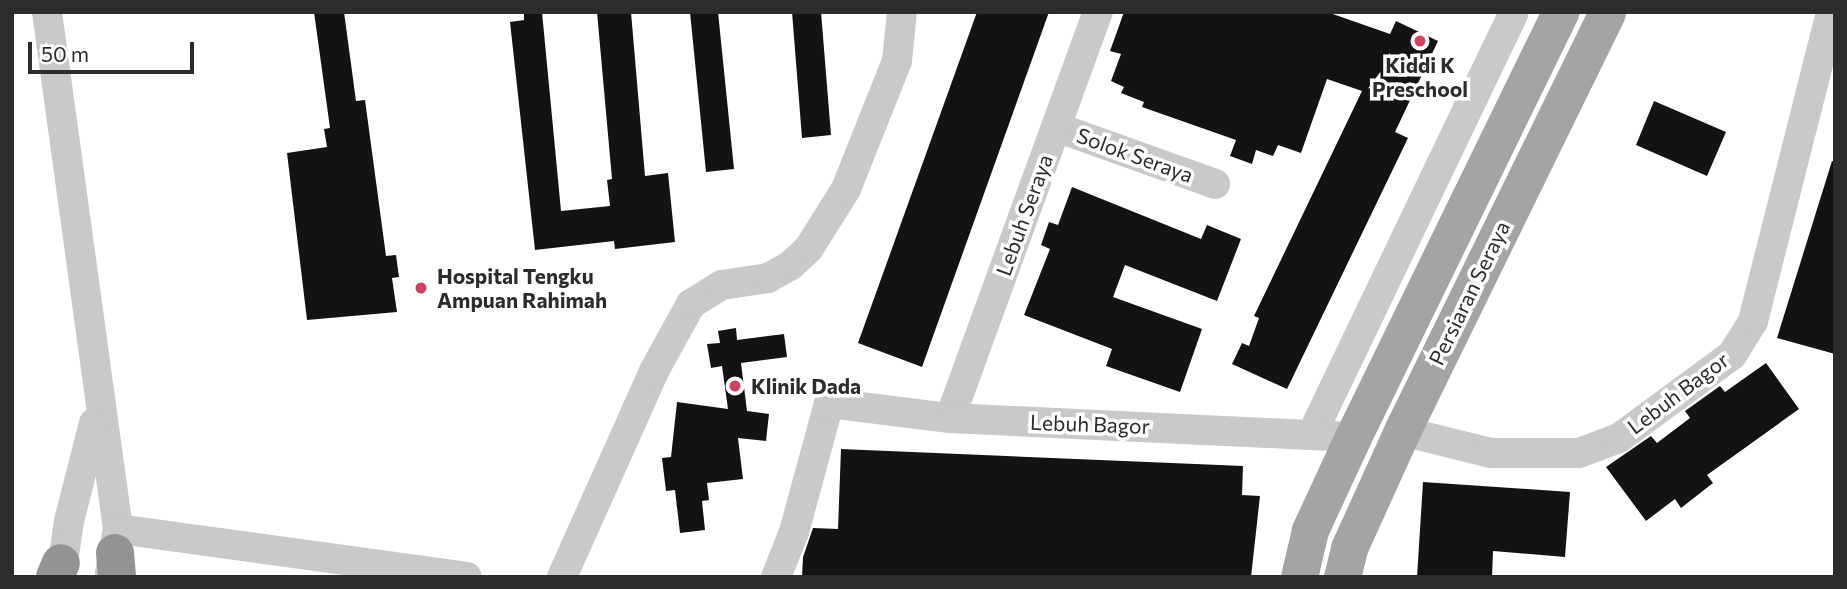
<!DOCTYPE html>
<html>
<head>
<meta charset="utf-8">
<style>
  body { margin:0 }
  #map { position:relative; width:1847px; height:589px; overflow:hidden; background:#fff; font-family:Commissioner,sans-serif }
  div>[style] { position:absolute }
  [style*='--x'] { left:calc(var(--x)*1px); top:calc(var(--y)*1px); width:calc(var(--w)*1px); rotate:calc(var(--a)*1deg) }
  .building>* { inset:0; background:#131313 }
  .minor>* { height:30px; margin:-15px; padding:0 15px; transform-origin:15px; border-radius:15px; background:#c9c9c9 }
  .major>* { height:37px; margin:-18.5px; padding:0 18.5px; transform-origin:18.5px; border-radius:18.5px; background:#a4a4a4 }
  .highway>* { height:38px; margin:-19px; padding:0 19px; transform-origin:19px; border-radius:19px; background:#939393 }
  .dots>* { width:19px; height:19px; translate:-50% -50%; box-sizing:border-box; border:4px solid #fff; border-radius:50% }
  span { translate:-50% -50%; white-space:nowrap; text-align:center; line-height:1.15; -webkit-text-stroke:7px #fff; paint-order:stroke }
  .poi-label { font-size:21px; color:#2c2c2c; font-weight:700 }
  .left { translate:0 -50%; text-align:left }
  .street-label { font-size:21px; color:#2c2c2c }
  .frame { position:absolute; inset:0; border:14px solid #2c2c2c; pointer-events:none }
  .scale { position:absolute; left:28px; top:42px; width:166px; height:32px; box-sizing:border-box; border:4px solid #2c2c2c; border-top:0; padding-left:9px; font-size:21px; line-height:24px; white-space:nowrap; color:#2c2c2c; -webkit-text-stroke:5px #fff; paint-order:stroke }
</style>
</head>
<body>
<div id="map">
  <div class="building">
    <div style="clip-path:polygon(314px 12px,344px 12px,356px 101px,365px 100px,386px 256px,396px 255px,399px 277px,392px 278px,397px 312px,307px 320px,287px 153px,327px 147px,324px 129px,330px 128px)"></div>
    <div style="clip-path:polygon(524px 12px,542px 12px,561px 211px,610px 206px,607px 180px,612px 179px,597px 12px,631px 12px,645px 176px,668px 173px,675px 242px,615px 249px,614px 241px,535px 250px,510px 22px,524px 20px)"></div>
    <div style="clip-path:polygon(690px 12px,718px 12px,734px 169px,706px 172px)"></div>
    <div style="clip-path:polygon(792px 12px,821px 12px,831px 135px,802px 138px)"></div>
    <div style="clip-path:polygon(977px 12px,1049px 12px,922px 367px,858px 343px)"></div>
    <div style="clip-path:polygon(1124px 12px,1327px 12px,1390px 34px,1396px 21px,1438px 41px,1395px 132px,1408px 138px,1287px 389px,1232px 364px,1242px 343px,1249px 346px,1259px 318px,1254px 316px,1362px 91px,1327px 79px,1301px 153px,1278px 145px,1273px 156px,1256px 150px,1252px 164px,1230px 156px,1236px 140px,1142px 107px,1144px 102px,1121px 93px,1124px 87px,1111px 81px,1121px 54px,1110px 51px)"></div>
    <div style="clip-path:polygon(1654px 101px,1726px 132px,1707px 176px,1636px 145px)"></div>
    <div style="clip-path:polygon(1832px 161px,1835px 162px,1835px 354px,1777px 338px)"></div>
    <div style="clip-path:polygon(1072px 187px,1201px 239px,1207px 225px,1241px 239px,1217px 301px,1125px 265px,1113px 297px,1202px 329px,1180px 392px,1106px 366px,1112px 349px,1024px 315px,1050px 249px,1041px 245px,1049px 222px,1058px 225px)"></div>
    <div style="clip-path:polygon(736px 328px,737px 340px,784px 334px,787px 357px,741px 363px,747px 411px,769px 414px,766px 441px,738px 438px,743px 479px,707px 483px,709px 500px,702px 501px,705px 530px,680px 533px,675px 490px,666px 491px,662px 458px,671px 457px,677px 402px,728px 409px,722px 366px,711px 368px,707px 344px,720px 343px,718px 331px)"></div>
    <div style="clip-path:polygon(1766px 363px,1799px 409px,1707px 475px,1713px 483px,1681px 508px,1675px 499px,1646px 521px,1606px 467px,1651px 436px,1657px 443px,1690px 418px,1685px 411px,1720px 386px,1725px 392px)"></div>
    <div style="clip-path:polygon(841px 449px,1243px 466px,1242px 495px,1260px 496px,1251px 577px,802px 577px,803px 557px,813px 528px,838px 529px)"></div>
    <div style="clip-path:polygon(1423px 482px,1570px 492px,1565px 557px,1493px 551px,1492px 577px,1417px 577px)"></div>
  </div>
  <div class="minor">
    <div style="--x:47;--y:12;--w:522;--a:82.18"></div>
    <div style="--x:118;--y:529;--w:45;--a:100.3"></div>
    <div style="--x:1056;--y:127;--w:169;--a:19.7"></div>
    <div style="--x:950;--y:418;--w:432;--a:-70"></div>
    <div style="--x:1402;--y:431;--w:92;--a:13.9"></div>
    <div style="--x:1491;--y:453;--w:88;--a:0"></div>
    <div style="--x:1579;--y:453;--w:43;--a:-20.6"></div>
    <div style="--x:1619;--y:438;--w:140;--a:-36.3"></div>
    <div style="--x:1732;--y:355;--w:40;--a:-58"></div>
    <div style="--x:1753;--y:321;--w:319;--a:-75.8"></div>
    <div style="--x:1312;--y:434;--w:466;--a:-64.4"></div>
    <div style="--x:118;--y:529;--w:352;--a:7.8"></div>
    <div style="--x:61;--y:577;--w:57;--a:-81.9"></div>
    <div style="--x:69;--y:521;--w:101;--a:-75.7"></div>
    <div style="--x:562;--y:577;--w:226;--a:-65.9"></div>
    <div style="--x:654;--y:371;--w:77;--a:-61.1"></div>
    <div style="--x:691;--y:304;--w:36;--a:-32"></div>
    <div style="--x:722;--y:285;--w:47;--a:-8.7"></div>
    <div style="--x:768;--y:278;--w:26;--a:-29"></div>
    <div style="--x:791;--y:265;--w:25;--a:-43"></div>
    <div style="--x:809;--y:248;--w:70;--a:-57.9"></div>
    <div style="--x:846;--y:189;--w:138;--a:-68.3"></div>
    <div style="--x:897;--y:61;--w:49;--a:-84.2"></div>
    <div style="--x:776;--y:577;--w:48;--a:-68.2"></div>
    <div style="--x:794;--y:532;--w:134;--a:-74.8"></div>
    <div style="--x:829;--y:403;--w:122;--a:7.1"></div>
    <div style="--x:950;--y:418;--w:403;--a:2.7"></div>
  </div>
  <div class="major">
    <div style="--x:1299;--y:577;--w:48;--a:-76.8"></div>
    <div style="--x:1310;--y:530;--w:102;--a:-65.2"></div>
    <div style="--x:1353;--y:437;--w:473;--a:-64"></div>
    <div style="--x:1342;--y:577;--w:30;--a:-76"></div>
    <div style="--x:1349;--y:548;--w:128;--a:-65.6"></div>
    <div style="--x:1402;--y:431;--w:466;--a:-63.9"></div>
  </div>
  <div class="highway">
    <div style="--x:115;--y:553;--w:24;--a:85"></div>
    <div style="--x:55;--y:577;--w:15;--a:-67"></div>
  </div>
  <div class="dots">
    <div style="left:1420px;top:41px;background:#ce4362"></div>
    <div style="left:421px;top:288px;background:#ce4362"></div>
    <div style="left:735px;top:386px;background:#ce4362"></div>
  </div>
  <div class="poi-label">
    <span style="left:1420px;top:77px">Kiddi K<br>Preschool</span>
    <span class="left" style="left:437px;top:288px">Hospital Tengku<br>Ampuan Rahimah</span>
    <span class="left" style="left:751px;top:386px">Klinik Dada</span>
  </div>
  <div class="street-label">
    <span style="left:1135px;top:155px;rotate:20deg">Solok Seraya</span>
    <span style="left:1024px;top:215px;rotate:-70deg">Lebuh Seraya</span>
    <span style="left:1469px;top:293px;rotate:-64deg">Persiaran Seraya</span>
    <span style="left:1678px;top:393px;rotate:-37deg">Lebuh Bagor</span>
    <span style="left:1090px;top:424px;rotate:2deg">Lebuh Bagor</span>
  </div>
  <div class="frame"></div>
  <div class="scale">50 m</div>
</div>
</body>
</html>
